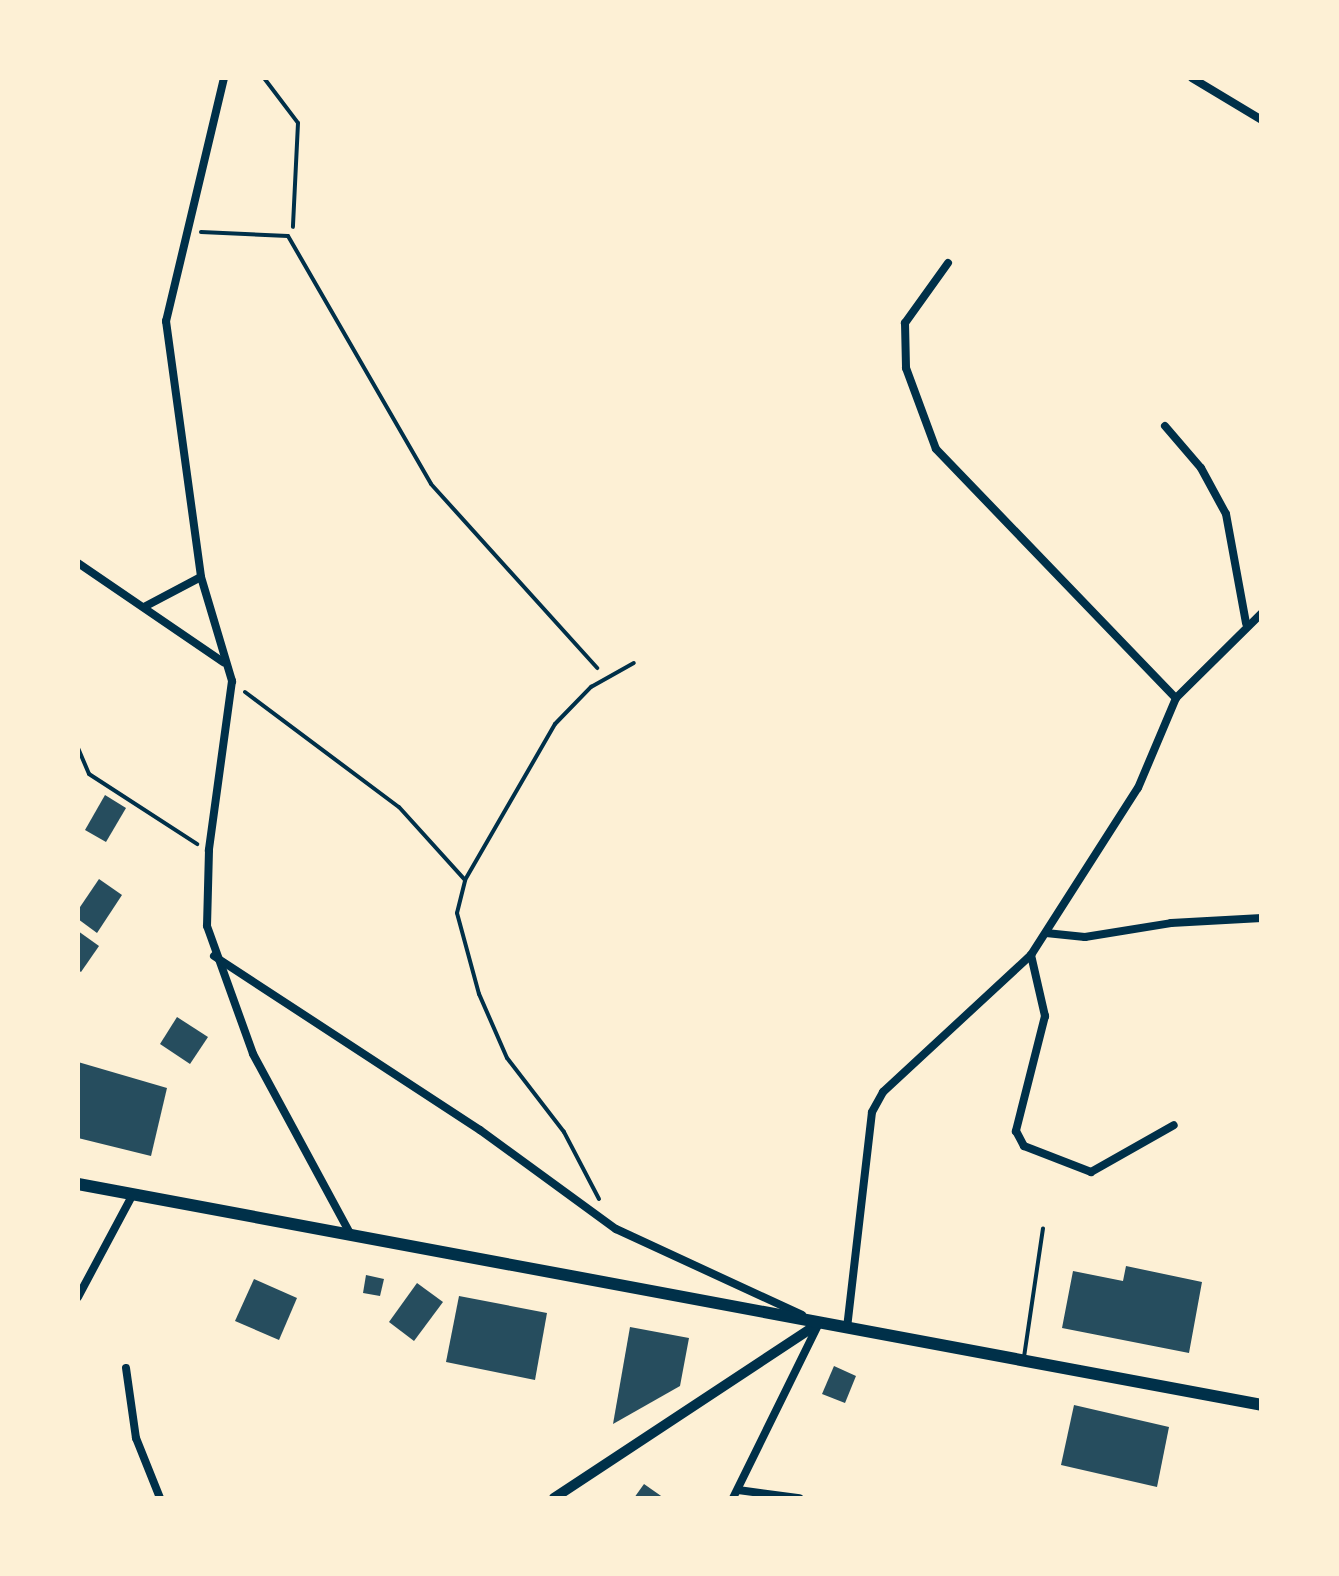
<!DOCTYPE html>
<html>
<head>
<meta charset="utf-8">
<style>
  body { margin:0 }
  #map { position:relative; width:1339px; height:1576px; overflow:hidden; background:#fdf0d5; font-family:"PT Sans",sans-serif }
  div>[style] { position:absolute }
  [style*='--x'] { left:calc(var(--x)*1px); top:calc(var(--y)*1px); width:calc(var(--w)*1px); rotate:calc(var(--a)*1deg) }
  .building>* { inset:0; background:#264d5e }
  .path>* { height:4px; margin:-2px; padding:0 2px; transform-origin:2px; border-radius:2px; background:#003049 }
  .service>* { height:4px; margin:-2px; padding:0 2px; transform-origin:2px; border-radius:2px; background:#003049 }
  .minor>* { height:8px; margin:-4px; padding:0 4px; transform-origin:4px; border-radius:4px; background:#003049 }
  .tertiary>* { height:10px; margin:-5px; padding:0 5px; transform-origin:5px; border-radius:5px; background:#003049 }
  .primary>* { height:12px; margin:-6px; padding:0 6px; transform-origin:6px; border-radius:6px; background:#003049 }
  span { translate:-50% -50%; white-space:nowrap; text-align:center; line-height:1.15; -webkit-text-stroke:10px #fdf0d5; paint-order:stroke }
  .frame { position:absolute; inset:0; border:80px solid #fdf0d5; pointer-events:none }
</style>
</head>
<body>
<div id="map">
  <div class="building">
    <div style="clip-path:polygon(105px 795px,126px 808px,106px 842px,85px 830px)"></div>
    <div style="clip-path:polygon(99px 879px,122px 895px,97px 933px,78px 919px,78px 910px)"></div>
    <div style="clip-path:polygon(78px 931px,99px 946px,81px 972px,78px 970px)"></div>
    <div style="clip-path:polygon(177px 1017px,208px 1037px,190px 1064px,160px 1044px)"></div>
    <div style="clip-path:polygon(78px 1062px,167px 1088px,151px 1156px,78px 1138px)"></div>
    <div style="clip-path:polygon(1126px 1266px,1202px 1282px,1189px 1353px,1062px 1328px,1073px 1271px,1123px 1281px)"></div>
    <div style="clip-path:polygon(366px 1275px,384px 1279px,380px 1296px,363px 1293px)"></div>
    <div style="clip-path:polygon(254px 1279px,297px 1298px,279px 1340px,235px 1321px)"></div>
    <div style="clip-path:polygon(417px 1283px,443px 1302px,414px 1341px,389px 1322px)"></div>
    <div style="clip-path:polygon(459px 1296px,547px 1313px,535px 1380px,446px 1362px)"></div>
    <div style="clip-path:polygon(630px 1327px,689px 1338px,680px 1386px,613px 1424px)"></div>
    <div style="clip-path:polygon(834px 1366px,856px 1376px,845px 1403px,822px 1394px)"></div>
    <div style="clip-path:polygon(1074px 1405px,1169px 1427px,1157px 1487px,1061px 1465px)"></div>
    <div style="clip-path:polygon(644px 1484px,664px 1498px,634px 1498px)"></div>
  </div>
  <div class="path">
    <div style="--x:264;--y:78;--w:56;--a:52.9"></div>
    <div style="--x:298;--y:123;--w:104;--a:92.8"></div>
    <div style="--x:201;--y:232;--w:87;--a:2.6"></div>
    <div style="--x:288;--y:236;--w:286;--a:60"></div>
    <div style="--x:431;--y:484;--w:248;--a:47.9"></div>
    <div style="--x:245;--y:692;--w:192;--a:36.8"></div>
    <div style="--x:399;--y:807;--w:98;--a:47.9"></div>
    <div style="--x:78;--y:748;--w:28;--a:67"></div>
    <div style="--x:89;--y:774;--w:129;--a:32.9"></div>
    <div style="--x:599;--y:1199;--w:76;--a:-117.6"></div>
    <div style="--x:564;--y:1132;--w:93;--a:-127.6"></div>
    <div style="--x:507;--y:1058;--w:70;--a:-113.6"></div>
    <div style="--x:479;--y:994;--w:84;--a:-105.2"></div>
    <div style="--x:457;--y:913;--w:34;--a:-76"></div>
    <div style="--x:465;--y:880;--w:180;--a:-60"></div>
    <div style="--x:555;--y:724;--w:52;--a:-45.8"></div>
    <div style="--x:591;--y:687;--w:49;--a:-29.2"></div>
  </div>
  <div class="service">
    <div style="--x:1024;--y:1357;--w:130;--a:-81.6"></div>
  </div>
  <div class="minor">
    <div style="--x:224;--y:78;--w:250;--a:103.4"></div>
    <div style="--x:166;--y:321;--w:258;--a:82.2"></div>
    <div style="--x:201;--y:577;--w:109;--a:73.4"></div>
    <div style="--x:232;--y:681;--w:171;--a:97.8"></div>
    <div style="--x:209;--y:850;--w:76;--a:91.5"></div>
    <div style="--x:207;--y:926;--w:136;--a:70.2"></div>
    <div style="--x:253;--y:1054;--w:206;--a:61.6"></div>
    <div style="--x:1192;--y:78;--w:82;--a:31"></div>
    <div style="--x:948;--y:263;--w:74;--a:125.6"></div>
    <div style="--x:905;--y:323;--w:45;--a:88.7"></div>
    <div style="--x:906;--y:368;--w:86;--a:69.7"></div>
    <div style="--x:936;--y:449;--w:346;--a:46.1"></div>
    <div style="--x:1165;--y:426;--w:55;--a:49.4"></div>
    <div style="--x:1201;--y:468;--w:52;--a:61.5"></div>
    <div style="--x:1226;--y:514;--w:111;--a:79.6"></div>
    <div style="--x:78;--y:563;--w:176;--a:34.3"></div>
    <div style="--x:144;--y:607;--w:64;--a:-27.8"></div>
    <div style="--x:1046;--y:933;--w:39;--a:6"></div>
    <div style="--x:1085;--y:937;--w:87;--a:-9.2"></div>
    <div style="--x:1171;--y:923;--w:91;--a:-3.1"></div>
    <div style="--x:1031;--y:955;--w:63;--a:77.1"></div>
    <div style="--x:1045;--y:1016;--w:119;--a:104.2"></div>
    <div style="--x:1016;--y:1131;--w:17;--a:62"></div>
    <div style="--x:1024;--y:1146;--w:72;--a:21.2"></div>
    <div style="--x:1091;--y:1172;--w:95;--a:-29.5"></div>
    <div style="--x:214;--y:956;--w:318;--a:33.2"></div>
    <div style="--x:480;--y:1130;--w:168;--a:36.1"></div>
    <div style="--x:616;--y:1229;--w:205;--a:24.8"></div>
    <div style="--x:78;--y:1297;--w:117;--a:-61.9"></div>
    <div style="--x:847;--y:1328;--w:217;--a:-83.4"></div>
    <div style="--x:872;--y:1112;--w:23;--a:-61"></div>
    <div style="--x:883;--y:1092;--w:202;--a:-42.8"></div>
    <div style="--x:1031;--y:955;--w:198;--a:-57.4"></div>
    <div style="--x:1138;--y:788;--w:98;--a:-67.1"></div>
    <div style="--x:1176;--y:698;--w:121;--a:-44.7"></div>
    <div style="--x:126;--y:1368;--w:71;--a:81.9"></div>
    <div style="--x:136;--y:1438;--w:65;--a:68.2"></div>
    <div style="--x:738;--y:1490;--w:62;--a:7.5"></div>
    <div style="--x:733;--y:1498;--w:195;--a:-63.8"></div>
  </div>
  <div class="tertiary">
    <div style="--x:554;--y:1498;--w:318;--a:-33.4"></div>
  </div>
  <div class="primary">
    <div style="--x:78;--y:1184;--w:1204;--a:10.57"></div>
  </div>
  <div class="frame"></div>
</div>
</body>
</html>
